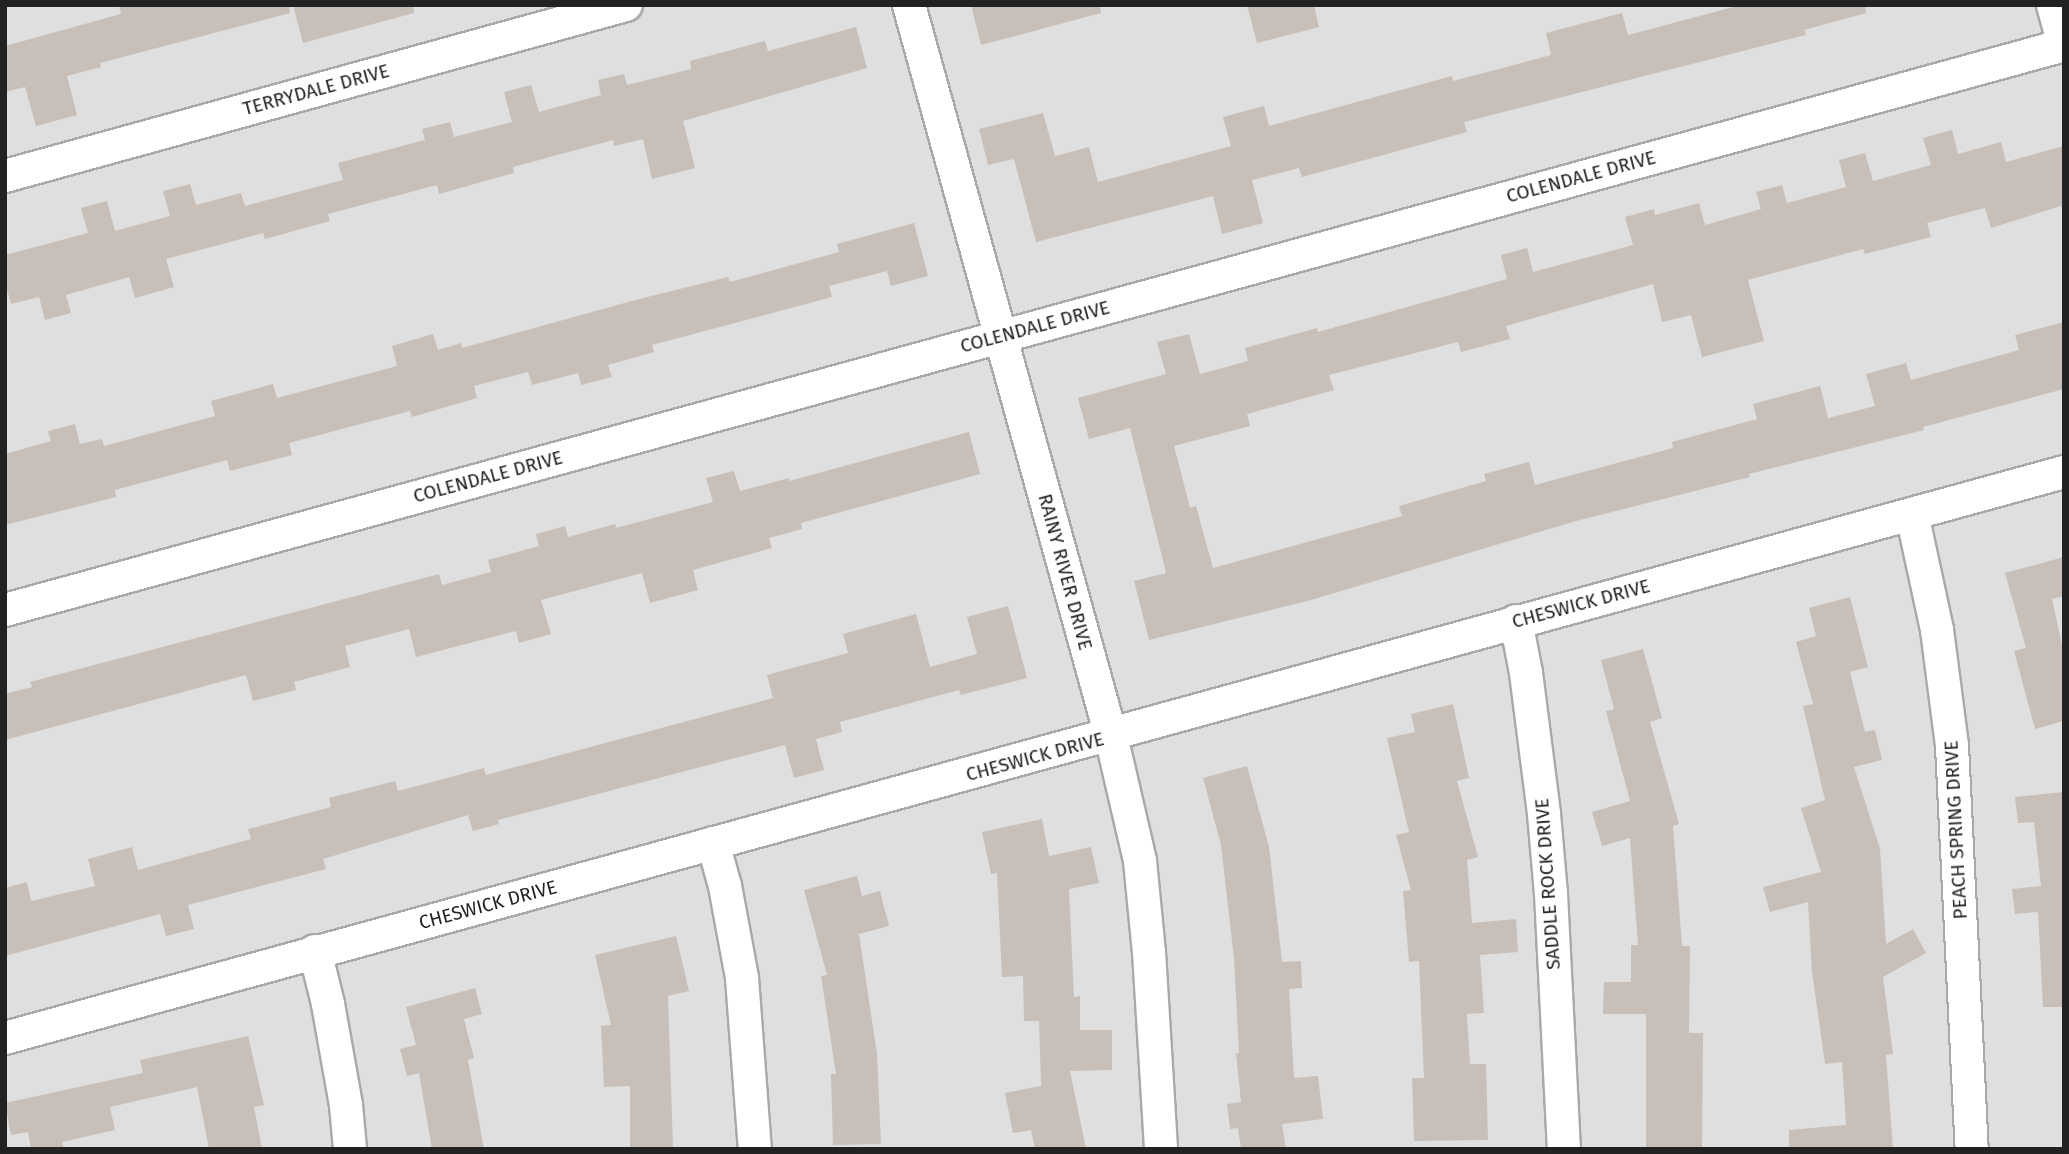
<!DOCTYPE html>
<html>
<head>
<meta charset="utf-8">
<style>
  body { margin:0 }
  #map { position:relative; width:2069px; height:1154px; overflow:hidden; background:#f2efe9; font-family:"Fira Sans",sans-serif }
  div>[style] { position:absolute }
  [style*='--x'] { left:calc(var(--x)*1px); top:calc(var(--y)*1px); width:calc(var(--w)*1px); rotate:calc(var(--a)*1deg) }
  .residential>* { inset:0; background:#e0dfdf }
  .building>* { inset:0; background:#c7bfb8 }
  .roads { filter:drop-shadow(2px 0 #a9a9a9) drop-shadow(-2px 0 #a9a9a9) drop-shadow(0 2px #a9a9a9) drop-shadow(0 -2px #a9a9a9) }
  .street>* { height:32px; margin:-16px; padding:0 16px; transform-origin:16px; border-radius:16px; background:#fff }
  span { translate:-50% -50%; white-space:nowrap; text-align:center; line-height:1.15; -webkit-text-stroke:6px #fff; paint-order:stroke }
  .street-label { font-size:19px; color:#222 }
  .frame { position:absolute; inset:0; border:7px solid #222; pointer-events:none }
</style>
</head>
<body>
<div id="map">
  <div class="residential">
    <div style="clip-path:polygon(5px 5px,2064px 5px,2064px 1149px,5px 1149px)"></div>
  </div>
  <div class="building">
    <div style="clip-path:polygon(119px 5px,289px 5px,290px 13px,100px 63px,101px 67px,67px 76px,77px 115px,36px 126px,25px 87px,5px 92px,5px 46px,121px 14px)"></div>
    <div style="clip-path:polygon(293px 5px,413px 5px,414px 13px,303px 43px)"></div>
    <div style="clip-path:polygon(971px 5px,1100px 5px,1101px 13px,981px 45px)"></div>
    <div style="clip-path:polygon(1247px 5px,1314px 5px,1319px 27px,1257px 43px)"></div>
    <div style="clip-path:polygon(1741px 5px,1865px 5px,1866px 13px,1804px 30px,1806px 35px,1464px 122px,1467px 132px,1376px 157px,1302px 177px,1299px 168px,1252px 180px,1263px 223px,1222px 234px,1213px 196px,1036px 242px,1014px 159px,988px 165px,979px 129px,1043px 113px,1055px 156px,1089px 147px,1098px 182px,1231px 146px,1223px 117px,1264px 106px,1269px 126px,1452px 76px,1453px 81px,1551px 55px,1546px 33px,1622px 13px,1628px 35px)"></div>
    <div style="clip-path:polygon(856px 27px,867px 68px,683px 121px,695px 168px,652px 179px,643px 139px,614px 146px,613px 140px,513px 167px,514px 173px,439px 194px,437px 185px,328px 214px,330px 221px,265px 239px,263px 233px,166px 259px,174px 287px,135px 298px,129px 277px,66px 295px,71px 313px,45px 320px,39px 297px,11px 304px,5px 282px,5px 255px,88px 233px,81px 208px,107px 201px,115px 231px,170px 216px,163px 191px,190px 184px,196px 205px,241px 193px,245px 206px,343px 180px,338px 163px,425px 140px,422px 129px,450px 122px,454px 137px,512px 122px,504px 92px,531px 85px,539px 112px,601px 95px,598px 80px,624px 74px,627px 85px,691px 69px,690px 61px,765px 41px,768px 51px)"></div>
    <div style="clip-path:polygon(1952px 130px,1958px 154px,2001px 142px,2006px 162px,2064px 146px,2064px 205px,1991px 228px,1985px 208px,1927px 223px,1931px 237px,1865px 254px,1863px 249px,1748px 280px,1764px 341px,1702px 357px,1691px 315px,1662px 322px,1653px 284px,1506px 326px,1510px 339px,1461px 352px,1458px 342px,1329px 375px,1334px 390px,1247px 414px,1250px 426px,1174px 446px,1190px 508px,1196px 506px,1213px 568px,1402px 516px,1399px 506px,1486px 481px,1484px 474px,1529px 462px,1535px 485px,1673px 448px,1672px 442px,1757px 419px,1753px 404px,1820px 386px,1828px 418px,1875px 406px,1866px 374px,1906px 363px,1911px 380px,2019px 350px,2015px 335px,2064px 322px,2064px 389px,1923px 427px,1924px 430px,1749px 474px,1750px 477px,1576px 521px,1311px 600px,1149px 640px,1134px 581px,1166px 573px,1130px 428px,1089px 439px,1078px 398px,1166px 374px,1157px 342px,1189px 334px,1200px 374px,1248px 361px,1245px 348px,1317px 328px,1318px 332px,1507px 279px,1501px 255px,1527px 248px,1533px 272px,1633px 245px,1625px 217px,1654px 209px,1655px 215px,1699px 203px,1705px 225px,1761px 209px,1756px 192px,1782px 185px,1787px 203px,1846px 187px,1839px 160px,1865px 153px,1873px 181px,1931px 165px,1923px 138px)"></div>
    <div style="clip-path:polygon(914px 223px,928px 276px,891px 286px,887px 271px,829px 286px,832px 297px,652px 345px,654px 352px,608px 365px,612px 377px,581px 385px,578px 373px,532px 385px,528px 372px,474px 386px,477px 398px,412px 417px,410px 411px,289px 443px,292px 455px,230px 471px,227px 460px,115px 490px,116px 497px,5px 525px,5px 454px,51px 441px,48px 431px,75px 424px,80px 444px,102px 439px,104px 446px,215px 416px,211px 401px,273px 384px,277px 398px,397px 366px,392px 346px,433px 334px,438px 350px,461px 343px,462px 348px,639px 299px,728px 277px,730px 282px,839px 252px,837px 244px)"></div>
    <div style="clip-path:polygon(969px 432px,980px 474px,801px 523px,802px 529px,769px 538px,772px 548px,693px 570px,698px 590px,650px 603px,642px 573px,541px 600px,551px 634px,519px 643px,516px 631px,416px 657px,409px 629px,345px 646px,350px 667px,294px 682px,296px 690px,253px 701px,246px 675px,5px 740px,5px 694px,32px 687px,30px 682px,439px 574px,442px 585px,491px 572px,488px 560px,539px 546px,536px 534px,565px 526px,568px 537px,615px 524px,616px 528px,713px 502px,706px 478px,734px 471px,740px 491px,789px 478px,789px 481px)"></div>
    <div style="clip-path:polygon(2064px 557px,2064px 596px,2052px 599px,2064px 654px,2064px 721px,2035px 729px,2014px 651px,2026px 648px,2005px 573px)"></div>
    <div style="clip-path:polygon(1850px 597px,1868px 667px,1850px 672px,1865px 732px,1875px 730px,1882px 760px,1854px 767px,1880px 849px,1886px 944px,1913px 929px,1926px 953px,1883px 977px,1893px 1054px,1886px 1055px,1893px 1149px,1789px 1149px,1789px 1130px,1846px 1125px,1842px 1062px,1825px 1064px,1812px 972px,1808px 902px,1770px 912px,1763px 887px,1821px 872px,1801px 808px,1825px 800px,1803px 706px,1813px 704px,1796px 642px,1816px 636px,1809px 608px)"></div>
    <div style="clip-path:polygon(1008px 606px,1027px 678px,961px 695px,959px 690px,840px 722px,842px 732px,816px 739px,824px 770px,794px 778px,785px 745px,498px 820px,499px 824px,473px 831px,468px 815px,323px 859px,326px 869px,188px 905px,194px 929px,166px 936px,160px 914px,5px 956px,5px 888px,27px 882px,31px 901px,95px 886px,88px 859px,132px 847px,138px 870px,251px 839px,248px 829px,331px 807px,329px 798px,395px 781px,398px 791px,484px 768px,486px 775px,773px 698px,767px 675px,848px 653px,843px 634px,916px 614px,930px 667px,977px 654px,967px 617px)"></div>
    <div style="clip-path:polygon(1643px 649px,1662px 718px,1650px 722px,1679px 824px,1673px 826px,1682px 946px,1690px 946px,1689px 1033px,1703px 1033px,1702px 1149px,1646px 1149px,1646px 1014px,1603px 1014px,1604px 982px,1631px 982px,1631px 945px,1638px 945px,1630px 838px,1602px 846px,1592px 812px,1630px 801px,1606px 711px,1614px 709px,1601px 660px)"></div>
    <div style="clip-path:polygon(1453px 704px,1469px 778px,1457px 781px,1478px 857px,1467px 860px,1472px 923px,1516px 919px,1518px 952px,1480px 955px,1484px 1013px,1467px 1014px,1470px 1064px,1486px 1064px,1488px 1140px,1414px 1141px,1412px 1078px,1424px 1078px,1419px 961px,1409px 962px,1403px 891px,1411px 890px,1396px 835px,1409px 832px,1387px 738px,1415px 732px,1411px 714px)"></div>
    <div style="clip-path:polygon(1247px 766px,1269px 847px,1282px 962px,1301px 961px,1302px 988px,1289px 989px,1294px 1078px,1318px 1076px,1323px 1119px,1282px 1124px,1286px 1149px,1241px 1149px,1238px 1128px,1230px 1129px,1227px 1104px,1241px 1102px,1236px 1053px,1239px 1053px,1234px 958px,1221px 845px,1203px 778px)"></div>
    <div style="clip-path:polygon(2064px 792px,2064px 1007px,2043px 1007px,2038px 912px,2015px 914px,2012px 889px,2041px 886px,2034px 822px,2018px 823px,2015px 797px)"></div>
    <div style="clip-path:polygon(1042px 819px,1049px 856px,1091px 847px,1099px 883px,1069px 889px,1074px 997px,1080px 996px,1080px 1030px,1112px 1030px,1112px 1070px,1070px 1071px,1086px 1149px,1035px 1149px,1031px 1130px,1013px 1133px,1005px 1093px,1041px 1086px,1039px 1021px,1024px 1021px,1023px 976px,1002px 977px,997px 873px,991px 874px,982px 832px)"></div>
    <div style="clip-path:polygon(857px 876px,862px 896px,880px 891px,889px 926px,859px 934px,877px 1054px,881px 1144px,833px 1145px,831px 1074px,836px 1074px,821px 976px,827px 975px,804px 890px)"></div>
    <div style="clip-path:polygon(676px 936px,689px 991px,668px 996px,673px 1149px,630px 1149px,630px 1086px,604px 1087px,601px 1026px,611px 1025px,595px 955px)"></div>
    <div style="clip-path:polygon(475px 988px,482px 1014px,464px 1019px,474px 1058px,468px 1060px,484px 1149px,432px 1149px,419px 1073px,407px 1076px,400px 1049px,416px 1045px,406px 1007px)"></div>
    <div style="clip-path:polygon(248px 1036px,264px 1105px,254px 1107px,262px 1149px,209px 1149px,197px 1087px,110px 1107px,115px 1130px,62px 1142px,64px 1149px,31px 1149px,28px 1132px,11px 1135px,5px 1103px,143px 1073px,140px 1060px)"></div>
  </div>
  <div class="roads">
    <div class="street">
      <div style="--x:909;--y:5;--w:758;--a:74.55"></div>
      <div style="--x:1111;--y:736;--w:128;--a:76.9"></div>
      <div style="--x:1140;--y:861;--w:91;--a:84.4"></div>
      <div style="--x:1149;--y:952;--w:197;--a:86.5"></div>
      <div style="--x:2053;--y:5;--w:41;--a:74.6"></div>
      <div style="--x:5;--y:176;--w:644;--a:-15.4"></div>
      <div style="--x:1912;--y:514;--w:119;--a:77.8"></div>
      <div style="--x:1937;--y:630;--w:117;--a:82.6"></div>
      <div style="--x:1952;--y:746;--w:403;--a:87.2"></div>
      <div style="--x:5;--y:610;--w:2135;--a:-15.34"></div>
      <div style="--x:1516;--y:621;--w:53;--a:79.1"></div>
      <div style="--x:1526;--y:673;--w:142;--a:82.7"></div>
      <div style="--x:1544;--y:814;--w:80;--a:85"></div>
      <div style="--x:1551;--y:894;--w:255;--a:87.1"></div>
      <div style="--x:713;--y:843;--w:45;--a:74.4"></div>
      <div style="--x:725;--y:886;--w:94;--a:79.5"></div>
      <div style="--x:742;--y:978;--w:171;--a:85.7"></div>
      <div style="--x:315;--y:951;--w:55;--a:76.2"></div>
      <div style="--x:328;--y:1004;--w:103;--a:79.9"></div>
      <div style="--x:346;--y:1105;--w:44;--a:84.8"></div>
      <div style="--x:5;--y:1038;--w:2135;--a:-15.37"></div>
    </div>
  </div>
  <div class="street-label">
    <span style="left:316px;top:90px;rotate:-15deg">TERRYDALE DRIVE</span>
    <span style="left:1581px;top:177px;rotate:-15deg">COLENDALE DRIVE</span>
    <span style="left:1035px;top:327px;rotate:-15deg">COLENDALE DRIVE</span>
    <span style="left:488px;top:477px;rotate:-15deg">COLENDALE DRIVE</span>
    <span style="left:1065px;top:572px;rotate:75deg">RAINY RIVER DRIVE</span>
    <span style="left:1581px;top:604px;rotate:-15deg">CHESWICK DRIVE</span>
    <span style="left:1035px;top:757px;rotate:-15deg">CHESWICK DRIVE</span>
    <span style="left:1956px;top:830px;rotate:-93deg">PEACH SPRING DRIVE</span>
    <span style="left:1548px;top:884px;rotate:-94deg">SADDLE ROCK DRIVE</span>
    <span style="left:488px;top:905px;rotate:-15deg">CHESWICK DRIVE</span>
  </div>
  <div class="frame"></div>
</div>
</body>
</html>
